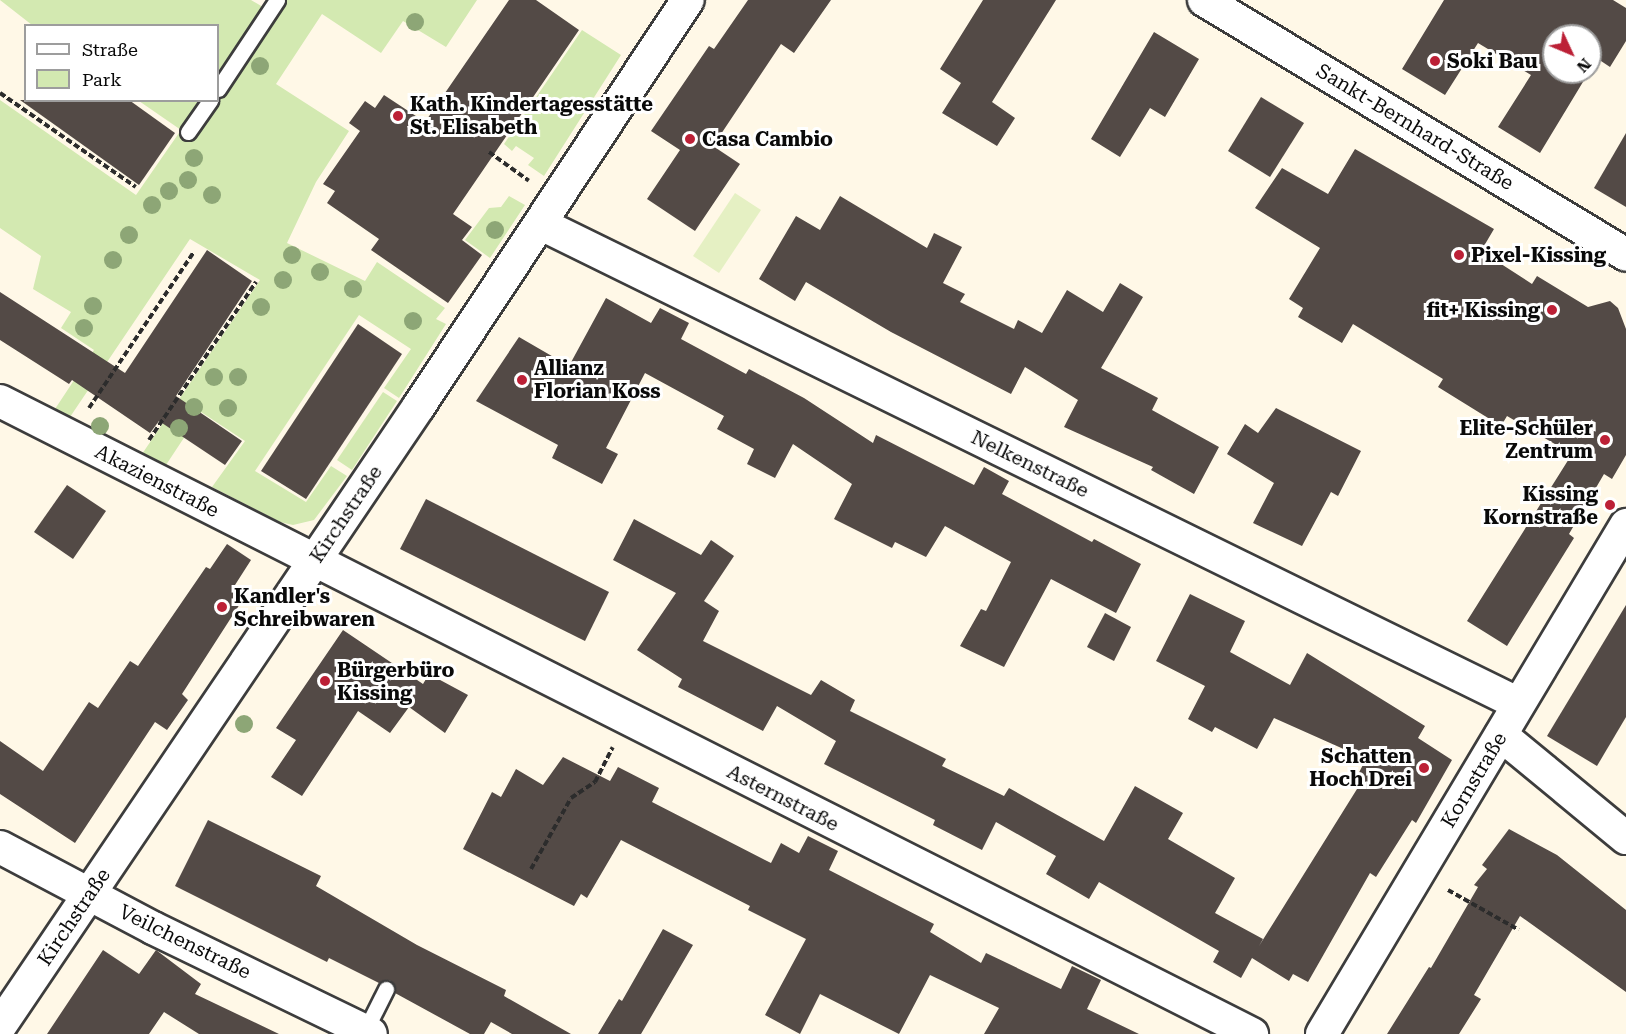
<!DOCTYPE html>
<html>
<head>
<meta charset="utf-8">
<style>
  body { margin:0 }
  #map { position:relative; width:1626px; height:1034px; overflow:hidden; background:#fff8e7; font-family:"Roboto Serif",serif }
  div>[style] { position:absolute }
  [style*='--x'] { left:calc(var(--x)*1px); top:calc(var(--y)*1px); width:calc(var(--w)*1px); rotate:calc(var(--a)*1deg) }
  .green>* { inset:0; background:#d3e9b1 }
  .pitch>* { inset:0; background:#e5f0c3 }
  .building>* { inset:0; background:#534a46 }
  .path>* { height:4px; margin-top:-2px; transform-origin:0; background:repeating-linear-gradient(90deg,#2c2c2c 0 6px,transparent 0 9px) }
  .roads { filter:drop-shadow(2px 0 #3d3d3d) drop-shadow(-2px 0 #3d3d3d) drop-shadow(0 2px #3d3d3d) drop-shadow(0 -2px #3d3d3d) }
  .service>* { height:15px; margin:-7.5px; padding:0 7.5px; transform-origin:7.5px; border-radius:7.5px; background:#fff }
  .minor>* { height:32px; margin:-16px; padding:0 16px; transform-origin:16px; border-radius:16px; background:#fff }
  .trees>* { width:18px; height:18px; margin:-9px; border-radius:50%; background:#8da676 }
  .dots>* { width:16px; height:16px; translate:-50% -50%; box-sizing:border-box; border:3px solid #fff; border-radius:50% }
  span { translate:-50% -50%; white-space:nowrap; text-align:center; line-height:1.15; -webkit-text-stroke:6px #fff; paint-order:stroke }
  .poi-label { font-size:20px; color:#0a0a0a; font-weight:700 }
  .left { translate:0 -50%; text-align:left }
  .right { translate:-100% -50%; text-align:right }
  .street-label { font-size:20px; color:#0a0a0a }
  .legend { position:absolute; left:24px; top:24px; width:195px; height:78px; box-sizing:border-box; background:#fff; border:2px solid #9d9d9d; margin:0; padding:8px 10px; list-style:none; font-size:18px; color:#0a0a0a }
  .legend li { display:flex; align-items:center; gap:12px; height:30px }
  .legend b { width:30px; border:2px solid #9d9d9d }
  .north { position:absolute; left:1542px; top:24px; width:60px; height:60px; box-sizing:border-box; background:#fff; border:2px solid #9d9d9d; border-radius:50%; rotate:134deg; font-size:16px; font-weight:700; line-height:24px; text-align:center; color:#0a0a0a }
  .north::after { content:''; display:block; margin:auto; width:21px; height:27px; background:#bc2036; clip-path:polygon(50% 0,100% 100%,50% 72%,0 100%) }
</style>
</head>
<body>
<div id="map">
  <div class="green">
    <div style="clip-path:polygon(0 0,251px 0,263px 7px,268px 0,477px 0,446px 47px,403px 21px,381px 53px,322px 14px,276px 84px,349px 131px,316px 182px,287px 243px,365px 281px,377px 262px,445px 308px,436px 319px,446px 324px,399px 398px,384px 388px,411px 349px,359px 315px,255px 471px,306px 502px,331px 466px,347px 476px,314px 520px,293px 525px,280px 522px,212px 487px,245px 441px,201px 412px,164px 468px,142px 454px,260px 280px,190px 239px,70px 417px,55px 409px,94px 350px,61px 328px,71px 312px,33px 289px,41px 256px,0 228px,0 100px,136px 195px,181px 130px,139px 101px,218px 100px,218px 26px,32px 25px)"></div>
    <div style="clip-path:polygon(582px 30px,621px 55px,544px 176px,528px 165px,534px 158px,516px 146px,512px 151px,504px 144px)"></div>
    <div style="clip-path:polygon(509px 196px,525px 205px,490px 258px,465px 240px,489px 208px,501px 207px)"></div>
    <div style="clip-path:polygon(383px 392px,397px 401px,352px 470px,337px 460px)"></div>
  </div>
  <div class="pitch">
    <div style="clip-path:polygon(735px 193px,761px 210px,719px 273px,693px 256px)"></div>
  </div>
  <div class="building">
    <div style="clip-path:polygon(509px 0,536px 0,579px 30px,453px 214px,472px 227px,462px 240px,482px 255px,448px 303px,371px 250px,379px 239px,327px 203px,335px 191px,323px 184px,360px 131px,349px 123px,365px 101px,375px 108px,384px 95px,425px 122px)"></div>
    <div style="clip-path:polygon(748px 0,831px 0,794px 53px,781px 44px,713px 146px,740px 164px,695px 231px,647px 199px,680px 150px,651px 131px,709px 46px,714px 49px)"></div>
    <div style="clip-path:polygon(983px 0,1056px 0,992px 102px,1015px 118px,997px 146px,942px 113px,961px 83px,940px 69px)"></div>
    <div style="clip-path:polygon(1444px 0,1613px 0,1626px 8px,1626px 41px,1610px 67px,1598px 59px,1590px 71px,1590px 36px,1554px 36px,1554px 72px,1589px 72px,1540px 153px,1498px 127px,1531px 75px,1478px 43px,1445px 95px,1402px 69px)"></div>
    <div style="clip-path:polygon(1154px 32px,1199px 59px,1165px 117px,1150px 108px,1120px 157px,1091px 139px)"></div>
    <div style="clip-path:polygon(1261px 97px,1304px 123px,1270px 177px,1228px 151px)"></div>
    <div style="clip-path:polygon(20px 100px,129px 100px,175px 133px,139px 185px)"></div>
    <div style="clip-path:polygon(1626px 133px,1626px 207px,1594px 188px)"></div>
    <div style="clip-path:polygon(1355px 149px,1494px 229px,1481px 251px,1532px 284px,1537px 276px,1588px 307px,1610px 301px,1618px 308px,1626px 329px,1626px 455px,1612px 479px,1604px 474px,1569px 534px,1574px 538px,1507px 646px,1467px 621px,1572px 454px,1507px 416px,1501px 426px,1438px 387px,1443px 379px,1353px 324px,1342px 343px,1298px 317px,1303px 308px,1289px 299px,1320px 248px,1255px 208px,1282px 168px,1328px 194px)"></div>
    <div style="clip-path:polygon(840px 196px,927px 248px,934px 233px,962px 247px,943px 283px,965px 294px,960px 302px,1014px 329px,1018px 320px,1042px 333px,1067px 290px,1103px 312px,1120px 283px,1143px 297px,1101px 368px,1158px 398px,1152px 410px,1219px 447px,1194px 494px,1151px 470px,1153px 467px,1064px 427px,1078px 400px,1025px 367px,1011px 394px,891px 332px,806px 282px,795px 301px,759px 279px,796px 216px,820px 230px)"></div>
    <div style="clip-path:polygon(207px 250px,252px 281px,176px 396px,242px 441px,225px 465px,159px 421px,150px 433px,72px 380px,69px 384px,0 340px,0 292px,125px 373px)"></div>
    <div style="clip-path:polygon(606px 298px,651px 323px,660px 308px,689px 323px,681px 339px,746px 374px,749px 369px,804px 398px,873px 443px,876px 435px,974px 485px,984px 467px,1009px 481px,1002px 494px,1092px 542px,1094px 539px,1141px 564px,1116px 613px,1051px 579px,1004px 667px,960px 646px,981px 609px,986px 611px,1011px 562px,945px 526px,926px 557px,895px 542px,892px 548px,834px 519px,852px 484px,793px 444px,775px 478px,747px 464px,754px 449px,717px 429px,724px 416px,645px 373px,606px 448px,618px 454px,602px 484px,552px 458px,558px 445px,476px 401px,519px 337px,569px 366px)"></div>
    <div style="clip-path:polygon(358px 324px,402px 354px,306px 499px,261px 471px)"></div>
    <div style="clip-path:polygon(1276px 408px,1361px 451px,1338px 496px,1331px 492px,1302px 546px,1253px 523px,1274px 483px,1227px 454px,1245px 424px,1258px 433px)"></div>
    <div style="clip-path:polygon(67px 485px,106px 511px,73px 559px,34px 532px)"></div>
    <div style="clip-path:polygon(426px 499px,609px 592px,585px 641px,400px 549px)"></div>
    <div style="clip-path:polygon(634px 519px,701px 555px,711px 540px,734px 556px,704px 601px,719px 611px,703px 641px,811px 695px,821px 680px,855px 700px,850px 711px,946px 759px,942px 766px,1004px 796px,1009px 788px,1104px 841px,1135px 786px,1183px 813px,1168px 839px,1235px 878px,1215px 913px,1263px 939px,1259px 946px,1357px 789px,1352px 786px,1366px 759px,1274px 718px,1257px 749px,1215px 727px,1212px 732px,1188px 719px,1205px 686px,1156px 661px,1190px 594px,1245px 621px,1230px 652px,1290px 685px,1307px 653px,1425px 726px,1418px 738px,1452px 760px,1416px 823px,1412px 820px,1376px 877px,1370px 873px,1308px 982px,1293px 974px,1289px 981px,1252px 958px,1241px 978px,1213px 962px,1219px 951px,1099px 882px,1089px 899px,1046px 874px,1056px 856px,996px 822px,982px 850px,933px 825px,935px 820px,824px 764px,836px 741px,777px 706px,763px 731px,678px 687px,682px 679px,637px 650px,676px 593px,613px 560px)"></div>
    <div style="clip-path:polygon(227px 544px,251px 560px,235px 585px,247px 593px,182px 694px,188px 700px,167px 730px,155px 722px,75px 843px,0 794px,0 741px,43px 771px,89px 702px,98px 708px,130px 661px,138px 666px,206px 567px,210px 569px)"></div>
    <div style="clip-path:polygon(1626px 605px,1626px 717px,1597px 766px,1547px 736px)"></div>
    <div style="clip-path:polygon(1105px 613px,1131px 627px,1114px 661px,1087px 647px)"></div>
    <div style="clip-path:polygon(343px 630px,423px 684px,429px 674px,468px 695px,445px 733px,409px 707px,390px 733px,358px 711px,302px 796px,271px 777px,296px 740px,276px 728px)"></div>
    <div style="clip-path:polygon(563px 757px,610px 781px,618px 767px,659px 788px,652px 802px,771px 863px,781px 843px,799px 853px,808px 836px,838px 851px,829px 870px,934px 924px,930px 932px,981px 963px,986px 953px,1061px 989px,1072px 966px,1101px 980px,1087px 1009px,1139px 1034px,984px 1034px,999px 1008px,930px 975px,899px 1034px,820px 994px,800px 1034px,765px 1015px,806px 939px,748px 910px,750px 906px,621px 840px,587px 898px,581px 894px,574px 906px,463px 849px,492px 792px,501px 797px,516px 769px,543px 785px)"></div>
    <div style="clip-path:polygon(208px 820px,321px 876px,316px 886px,417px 945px,506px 990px,504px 996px,571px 1034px,512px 1034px,491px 1022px,484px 1034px,470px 1034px,395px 993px,390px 980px,379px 983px,329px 958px,327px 962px,175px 886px)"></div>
    <div style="clip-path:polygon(1509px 829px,1557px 855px,1626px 910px,1626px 992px,1520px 916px,1474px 995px,1481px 999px,1459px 1034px,1387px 1034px,1429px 967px,1431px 968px,1478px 887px,1474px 885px,1487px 869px,1482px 865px)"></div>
    <div style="clip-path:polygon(663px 929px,693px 945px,641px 1034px,598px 1034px,619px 999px,622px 1001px)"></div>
    <div style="clip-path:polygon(103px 950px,139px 974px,156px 950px,201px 984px,195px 994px,279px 1034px,199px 1034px,164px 1012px,149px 1034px,47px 1034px)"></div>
  </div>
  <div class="path">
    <div style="--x:0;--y:93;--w:165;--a:34.7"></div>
    <div style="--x:489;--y:152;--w:49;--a:35.9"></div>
    <div style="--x:89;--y:408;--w:188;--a:-56.1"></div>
    <div style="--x:149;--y:440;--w:191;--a:-55.9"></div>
    <div style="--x:531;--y:869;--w:81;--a:-60.6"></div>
    <div style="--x:571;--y:798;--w:29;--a:-34"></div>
    <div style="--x:595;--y:782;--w:39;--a:-63"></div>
    <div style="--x:1448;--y:890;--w:81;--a:29.4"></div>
  </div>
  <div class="roads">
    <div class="service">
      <div style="--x:218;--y:89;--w:107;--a:-56.5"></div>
      <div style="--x:188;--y:132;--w:39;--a:-55"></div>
      <div style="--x:365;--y:1031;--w:47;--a:-63.4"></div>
    </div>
    <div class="minor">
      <div style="--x:1204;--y:0;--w:493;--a:31.1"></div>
      <div style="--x:541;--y:224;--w:1089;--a:26.14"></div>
      <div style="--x:0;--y:401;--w:1403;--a:26.82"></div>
      <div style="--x:1501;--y:735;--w:162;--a:39.5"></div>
      <div style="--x:0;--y:847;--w:173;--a:27.9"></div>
      <div style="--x:153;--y:928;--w:242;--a:25.9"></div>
      <div style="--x:0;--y:1026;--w:748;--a:-55.95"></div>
      <div style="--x:419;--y:406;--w:487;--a:-56.5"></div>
      <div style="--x:1322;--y:1034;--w:593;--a:-59.15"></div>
    </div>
  </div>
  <div class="trees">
    <div style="left:415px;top:22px"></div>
    <div style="left:260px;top:66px"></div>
    <div style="left:194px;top:158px"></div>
    <div style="left:188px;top:180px"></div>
    <div style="left:169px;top:191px"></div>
    <div style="left:212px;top:195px"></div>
    <div style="left:152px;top:205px"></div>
    <div style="left:495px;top:230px"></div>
    <div style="left:129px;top:235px"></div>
    <div style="left:292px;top:255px"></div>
    <div style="left:113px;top:260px"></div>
    <div style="left:320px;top:272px"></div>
    <div style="left:283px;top:280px"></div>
    <div style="left:353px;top:289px"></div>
    <div style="left:93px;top:306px"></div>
    <div style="left:261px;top:307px"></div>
    <div style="left:413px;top:321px"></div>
    <div style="left:84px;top:328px"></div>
    <div style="left:214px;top:377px"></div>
    <div style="left:238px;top:377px"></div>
    <div style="left:194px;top:407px"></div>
    <div style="left:228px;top:408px"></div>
    <div style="left:100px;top:426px"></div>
    <div style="left:179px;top:428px"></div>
    <div style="left:244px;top:724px"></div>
  </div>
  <div class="dots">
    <div style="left:1435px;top:61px;background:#bc2036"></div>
    <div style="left:398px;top:116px;background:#bc2036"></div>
    <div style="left:690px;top:139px;background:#bc2036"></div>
    <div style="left:1459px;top:255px;background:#bc2036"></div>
    <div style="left:1552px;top:310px;background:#bc2036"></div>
    <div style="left:522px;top:380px;background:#bc2036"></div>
    <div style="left:1605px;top:440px;background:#bc2036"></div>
    <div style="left:1610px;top:505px;background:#bc2036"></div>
    <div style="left:222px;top:607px;background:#bc2036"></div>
    <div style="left:325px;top:681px;background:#bc2036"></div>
    <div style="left:1424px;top:768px;background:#bc2036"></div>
  </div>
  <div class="poi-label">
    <span class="left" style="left:1447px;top:61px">Soki Bau</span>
    <span class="left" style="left:410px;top:116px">Kath. Kindertagesstätte<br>St. Elisabeth</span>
    <span class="left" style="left:702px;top:139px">Casa Cambio</span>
    <span class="left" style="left:1471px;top:255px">Pixel-Kissing</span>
    <span class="right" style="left:1540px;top:310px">fit+ Kissing</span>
    <span class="left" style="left:534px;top:380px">Allianz<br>Florian Koss</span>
    <span class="right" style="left:1593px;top:440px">Elite-Schüler<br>Zentrum</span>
    <span class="right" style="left:1598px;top:506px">Kissing<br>Kornstraße</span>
    <span class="left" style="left:234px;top:608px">Kandler's<br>Schreibwaren</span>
    <span class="left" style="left:337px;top:682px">Bürgerbüro<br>Kissing</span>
    <span class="right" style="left:1412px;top:768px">Schatten<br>Hoch Drei</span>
  </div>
  <div class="street-label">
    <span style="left:1415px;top:127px;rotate:31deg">Sankt-Bernhard-Straße</span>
    <span style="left:1030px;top:464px;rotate:26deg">Nelkenstraße</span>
    <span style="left:157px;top:481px;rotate:27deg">Akazienstraße</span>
    <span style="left:346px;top:514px;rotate:-56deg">Kirchstraße</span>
    <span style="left:1474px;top:780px;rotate:-59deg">Kornstraße</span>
    <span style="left:783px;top:798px;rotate:27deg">Asternstraße</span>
    <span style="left:74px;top:917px;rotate:-56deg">Kirchstraße</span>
    <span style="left:185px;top:942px;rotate:26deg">Veilchenstraße</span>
  </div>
  <ul class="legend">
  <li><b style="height:8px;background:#fff"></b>Straße</li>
  <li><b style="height:16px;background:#d3e9b1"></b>Park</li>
  </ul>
  <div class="north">N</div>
</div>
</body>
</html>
